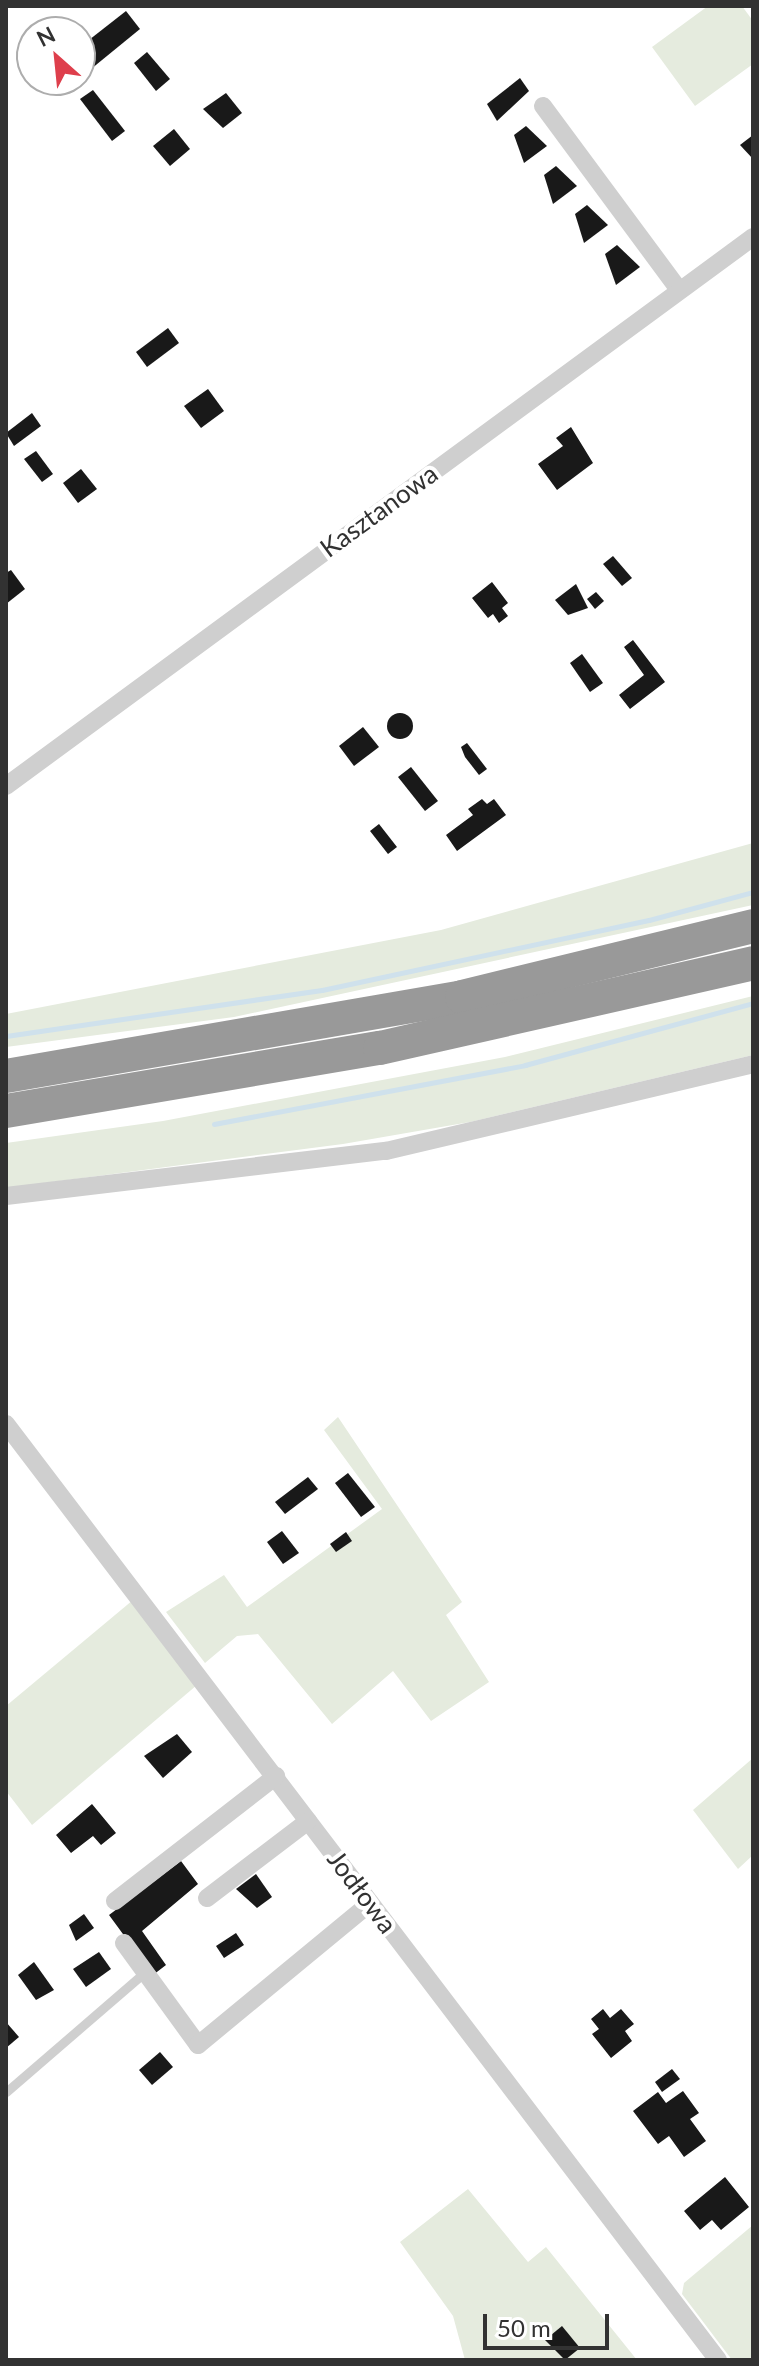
<!DOCTYPE html>
<html>
<head>
<meta charset="utf-8">
<style>
  body { margin:0 }
  #map { position:relative; width:759px; height:2366px; overflow:hidden; background:#fff; font-family:Lato,sans-serif }
  div>[style] { position:absolute }
  [style*='--x'] { left:calc(var(--x)*1px); top:calc(var(--y)*1px); width:calc(var(--w)*1px); rotate:calc(var(--a)*1deg) }
  .green>* { inset:0; background:#e5ebde }
  .stream>* { height:5px; margin:-2.5px; padding:0 2.5px; transform-origin:2.5px; border-radius:2.5px; background:#cfe1ec }
  .building>* { inset:0; background:#191919 }
  .round { border-radius:50% }
  .lane>* { height:9px; margin:-4.5px; padding:0 4.5px; transform-origin:4.5px; border-radius:4.5px; background:#cfcfcf }
  .street>* { height:18px; margin:-9px; padding:0 9px; transform-origin:9px; border-radius:9px; background:#cfcfcf }
  .highway>* { height:34px; margin:-17px; padding:0 17px; transform-origin:17px; border-radius:17px; background:#999 }
  span { translate:-50% -50%; white-space:nowrap; text-align:center; line-height:1.15; -webkit-text-stroke:8px #fff; paint-order:stroke }
  .street-label { font-size:26px; color:#323232 }
  .frame { position:absolute; inset:0; border:8px solid #323232; pointer-events:none }
  .north { position:absolute; left:16px; top:16px; width:80px; height:80px; box-sizing:border-box; background:#fff; border:2px solid #adadad; border-radius:50%; rotate:333deg; font-size:22px; font-weight:700; line-height:32px; text-align:center; color:#323232 }
  .north::after { content:''; display:block; margin:auto; width:28px; height:36px; background:#de3f4c; clip-path:polygon(50% 0,100% 100%,50% 72%,0 100%) }
  .scale { position:absolute; left:483px; top:2314px; width:126px; height:36px; box-sizing:border-box; border:4px solid #323232; border-top:0; padding-left:10px; font-size:24px; line-height:28px; white-space:nowrap; color:#323232; -webkit-text-stroke:6px #fff; paint-order:stroke }
</style>
</head>
<body>
<div id="map">
  <div class="green">
    <div style="clip-path:polygon(708px 6px,742px 6px,753px 21px,753px 64px,695px 106px,652px 47px)"></div>
    <div style="clip-path:polygon(753px 843px,753px 905px,234px 1017px,6px 1047px,6px 1014px,441px 930px)"></div>
    <div style="clip-path:polygon(753px 996px,753px 1055px,470px 1122px,343px 1144px,6px 1188px,6px 1143px,163px 1121px,505px 1057px)"></div>
    <div style="clip-path:polygon(338px 1417px,462px 1602px,446px 1615px,489px 1682px,431px 1721px,393px 1671px,332px 1724px,258px 1634px,237px 1636px,205px 1663px,166px 1612px,224px 1575px,247px 1607px,382px 1509px,324px 1430px)"></div>
    <div style="clip-path:polygon(133px 1600px,197px 1685px,32px 1825px,6px 1791px,6px 1706px)"></div>
    <div style="clip-path:polygon(753px 1758px,753px 1855px,738px 1869px,693px 1810px)"></div>
    <div style="clip-path:polygon(468px 2189px,528px 2262px,546px 2247px,637px 2360px,465px 2360px,453px 2316px,400px 2242px)"></div>
    <div style="clip-path:polygon(753px 2225px,753px 2360px,732px 2360px,682px 2294px,684px 2283px)"></div>
  </div>
  <div class="stream">
    <div style="--x:6;--y:1036;--w:319;--a:-8.3"></div>
    <div style="--x:322;--y:990;--w:334;--a:-12.1"></div>
    <div style="--x:649;--y:920;--w:108;--a:-15.1"></div>
    <div style="--x:214;--y:1124;--w:317;--a:-10.7"></div>
    <div style="--x:525;--y:1065;--w:236;--a:-15.2"></div>
  </div>
  <div class="building">
    <div style="clip-path:polygon(126px 11px,140px 29px,80px 78px,80px 47px)"></div>
    <div style="clip-path:polygon(147px 52px,170px 79px,156px 91px,134px 63px)"></div>
    <div style="clip-path:polygon(520px 78px,529px 91px,497px 121px,487px 104px)"></div>
    <div style="clip-path:polygon(65px 80px,81px 80px,84px 83px,74px 91px)"></div>
    <div style="clip-path:polygon(93px 90px,125px 131px,112px 141px,80px 99px)"></div>
    <div style="clip-path:polygon(226px 93px,242px 113px,223px 128px,203px 109px)"></div>
    <div style="clip-path:polygon(526px 126px,547px 146px,524px 163px,514px 135px)"></div>
    <div style="clip-path:polygon(174px 129px,190px 149px,170px 166px,153px 146px)"></div>
    <div style="clip-path:polygon(753px 135px,753px 159px,740px 145px)"></div>
    <div style="clip-path:polygon(556px 166px,577px 186px,553px 204px,544px 175px)"></div>
    <div style="clip-path:polygon(587px 205px,608px 225px,584px 243px,575px 214px)"></div>
    <div style="clip-path:polygon(617px 245px,640px 267px,616px 285px,605px 254px)"></div>
    <div style="clip-path:polygon(168px 328px,179px 343px,147px 367px,136px 352px)"></div>
    <div style="clip-path:polygon(208px 389px,224px 411px,201px 428px,184px 406px)"></div>
    <div style="clip-path:polygon(32px 413px,41px 426px,14px 446px,6px 433px)"></div>
    <div style="clip-path:polygon(571px 427px,593px 463px,557px 490px,538px 464px,563px 446px,556px 438px)"></div>
    <div style="clip-path:polygon(36px 451px,53px 474px,42px 482px,24px 459px)"></div>
    <div style="clip-path:polygon(81px 469px,97px 489px,78px 503px,63px 483px)"></div>
    <div style="clip-path:polygon(613px 556px,632px 578px,622px 586px,603px 564px)"></div>
    <div style="clip-path:polygon(11px 570px,25px 589px,6px 604px,6px 573px)"></div>
    <div style="clip-path:polygon(492px 582px,508px 603px,502px 608px,508px 616px,499px 623px,493px 614px,488px 618px,472px 598px)"></div>
    <div style="clip-path:polygon(576px 584px,588px 608px,568px 615px,555px 600px)"></div>
    <div style="clip-path:polygon(596px 592px,604px 601px,595px 609px,587px 599px)"></div>
    <div style="clip-path:polygon(633px 640px,665px 682px,630px 709px,619px 695px,644px 675px,624px 647px)"></div>
    <div style="clip-path:polygon(582px 654px,603px 683px,590px 692px,570px 663px)"></div>
    <div class="round" style="left:387px;top:713px;width:26px;height:26px"></div>
    <div style="clip-path:polygon(363px 727px,379px 747px,354px 766px,339px 746px)"></div>
    <div style="clip-path:polygon(467px 743px,487px 769px,479px 775px,465px 757px,461px 747px)"></div>
    <div style="clip-path:polygon(411px 767px,438px 801px,425px 811px,398px 777px)"></div>
    <div style="clip-path:polygon(482px 799px,487px 804px,494px 799px,506px 815px,457px 851px,446px 835px,473px 815px,468px 809px)"></div>
    <div style="clip-path:polygon(379px 824px,397px 847px,388px 854px,370px 831px)"></div>
    <div style="clip-path:polygon(348px 1473px,375px 1507px,361px 1517px,335px 1483px)"></div>
    <div style="clip-path:polygon(308px 1477px,318px 1489px,285px 1514px,275px 1502px)"></div>
    <div style="clip-path:polygon(282px 1531px,299px 1553px,283px 1564px,267px 1542px)"></div>
    <div style="clip-path:polygon(346px 1532px,352px 1541px,336px 1552px,330px 1544px)"></div>
    <div style="clip-path:polygon(177px 1734px,192px 1752px,163px 1778px,144px 1756px)"></div>
    <div style="clip-path:polygon(92px 1804px,116px 1833px,101px 1845px,93px 1836px,71px 1853px,56px 1835px)"></div>
    <div style="clip-path:polygon(181px 1861px,198px 1884px,142px 1931px,166px 1965px,153px 1975px,109px 1915px)"></div>
    <div style="clip-path:polygon(256px 1874px,272px 1897px,257px 1908px,236px 1889px)"></div>
    <div style="clip-path:polygon(84px 1914px,94px 1928px,76px 1941px,69px 1925px)"></div>
    <div style="clip-path:polygon(236px 1933px,244px 1945px,224px 1958px,216px 1946px)"></div>
    <div style="clip-path:polygon(99px 1952px,111px 1969px,86px 1987px,73px 1969px)"></div>
    <div style="clip-path:polygon(34px 1962px,54px 1990px,36px 2000px,18px 1975px)"></div>
    <div style="clip-path:polygon(603px 2009px,610px 2018px,621px 2009px,634px 2024px,625px 2031px,632px 2041px,611px 2058px,592px 2034px,599px 2029px,591px 2019px)"></div>
    <div style="clip-path:polygon(6px 2022px,19px 2037px,6px 2048px)"></div>
    <div style="clip-path:polygon(160px 2052px,173px 2067px,152px 2085px,139px 2070px)"></div>
    <div style="clip-path:polygon(672px 2069px,680px 2079px,662px 2092px,655px 2082px)"></div>
    <div style="clip-path:polygon(683px 2091px,699px 2113px,690px 2119px,706px 2141px,684px 2157px,669px 2136px,658px 2144px,633px 2111px,658px 2092px,666px 2103px)"></div>
    <div style="clip-path:polygon(725px 2177px,749px 2207px,721px 2230px,712px 2220px,700px 2230px,684px 2211px)"></div>
    <div style="clip-path:polygon(562px 2326px,580px 2348px,565px 2360px,545px 2340px)"></div>
  </div>
  <div class="lane">
    <div style="--x:6;--y:2092;--w:184;--a:-40.8"></div>
  </div>
  <div class="street">
    <div style="--x:543;--y:106;--w:229;--a:53.5"></div>
    <div style="--x:6;--y:786;--w:927;--a:-36.31"></div>
    <div style="--x:6;--y:1196;--w:383;--a:-6.8"></div>
    <div style="--x:386;--y:1151;--w:377;--a:-13.3"></div>
    <div style="--x:6;--y:1424;--w:1176;--a:52.74"></div>
    <div style="--x:207;--y:1898;--w:127;--a:-37.3"></div>
    <div style="--x:115;--y:1901;--w:204;--a:-37.8"></div>
    <div style="--x:124;--y:1943;--w:126;--a:54"></div>
    <div style="--x:198;--y:2045;--w:223;--a:-39.5"></div>
  </div>
  <div class="highway">
    <div style="--x:6;--y:1076;--w:463;--a:-9.8"></div>
    <div style="--x:462;--y:997;--w:300;--a:-13.7"></div>
    <div style="--x:6;--y:1111;--w:379;--a:-9.6"></div>
    <div style="--x:380;--y:1048;--w:383;--a:-12.8"></div>
  </div>
  <div class="street-label">
    <span style="left:379px;top:511px;rotate:-36deg">Kasztanowa</span>
    <span style="left:362px;top:1892px;rotate:53deg">Jodłowa</span>
  </div>
  <div class="frame"></div>
  <div class="north">N</div>
  <div class="scale">50 m</div>
</div>
</body>
</html>
